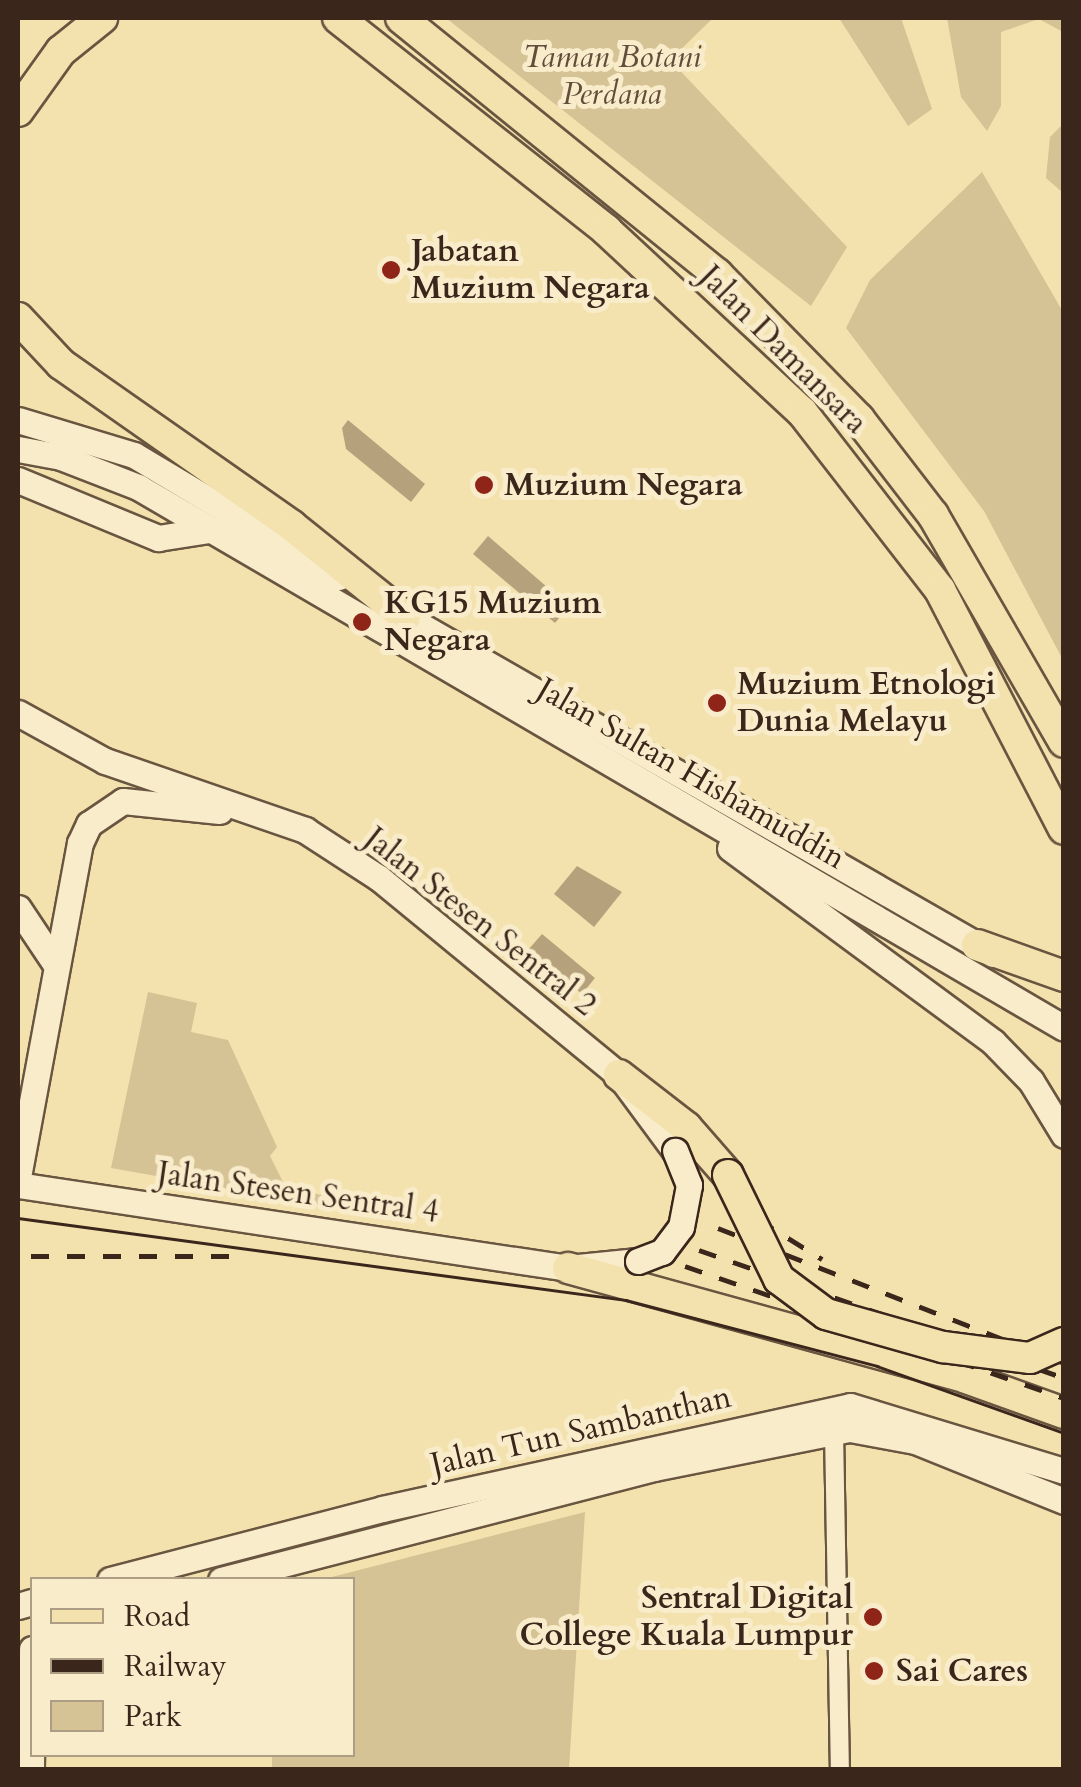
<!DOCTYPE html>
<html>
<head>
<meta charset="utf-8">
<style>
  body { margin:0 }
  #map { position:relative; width:1081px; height:1787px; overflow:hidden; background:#f4e2ae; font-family:Cardo,serif }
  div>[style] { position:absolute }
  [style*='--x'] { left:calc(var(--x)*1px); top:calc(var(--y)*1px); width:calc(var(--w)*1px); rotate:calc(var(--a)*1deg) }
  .green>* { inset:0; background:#d5c295 }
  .water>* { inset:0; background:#b5a27c }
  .roads { filter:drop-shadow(2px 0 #695540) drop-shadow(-2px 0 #695540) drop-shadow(0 2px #695540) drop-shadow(0 -2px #695540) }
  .street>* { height:18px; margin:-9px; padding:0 9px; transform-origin:9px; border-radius:9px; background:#f8ecca }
  .secondary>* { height:25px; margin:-12.5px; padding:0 12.5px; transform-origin:12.5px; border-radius:12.5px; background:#f8ecca }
  .primary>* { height:30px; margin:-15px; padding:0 15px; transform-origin:15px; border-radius:15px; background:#f4e2ae }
  .tram>* { height:2.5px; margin:-1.25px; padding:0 1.25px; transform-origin:1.25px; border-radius:1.25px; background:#3b261c }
  .rail>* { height:5px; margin-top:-2.5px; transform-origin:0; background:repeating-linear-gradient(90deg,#3b261c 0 18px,transparent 0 36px) }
  .bridges { filter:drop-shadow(2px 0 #3b261c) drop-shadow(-2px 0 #3b261c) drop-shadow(0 2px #3b261c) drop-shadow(0 -2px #3b261c) }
  .secondary-bridge>* { height:25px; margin:-12.5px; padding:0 12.5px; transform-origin:12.5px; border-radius:12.5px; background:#f8ecca }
  .primary-bridge>* { height:30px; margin:-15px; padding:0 15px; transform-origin:15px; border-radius:15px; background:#f4e2ae }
  .dots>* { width:28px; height:28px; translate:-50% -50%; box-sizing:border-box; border:5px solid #f8ecca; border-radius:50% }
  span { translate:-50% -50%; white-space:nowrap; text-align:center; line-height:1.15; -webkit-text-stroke:10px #f8ecca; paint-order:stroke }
  .park-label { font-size:32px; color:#624d3a; font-style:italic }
  .poi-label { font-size:32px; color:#3b261c; font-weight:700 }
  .left { translate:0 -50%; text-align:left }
  .right { translate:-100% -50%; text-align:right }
  .street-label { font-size:32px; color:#3b261c }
  .frame { position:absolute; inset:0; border:20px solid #3b261c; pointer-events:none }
  .legend { position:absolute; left:30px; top:1577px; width:325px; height:180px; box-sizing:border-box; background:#f8ecca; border:2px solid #ac9d84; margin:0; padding:12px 18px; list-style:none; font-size:30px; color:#3b261c }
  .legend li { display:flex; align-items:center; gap:20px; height:50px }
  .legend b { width:50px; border:2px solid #ac9d84 }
</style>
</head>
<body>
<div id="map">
  <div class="green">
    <div style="clip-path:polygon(446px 18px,713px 18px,670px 60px,847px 247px,811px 306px)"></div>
    <div style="clip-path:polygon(839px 18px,901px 18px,932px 109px,908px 126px)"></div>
    <div style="clip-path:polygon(947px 18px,1063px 18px,1063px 32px,1039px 19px,1001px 32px,1001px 106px,987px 131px,961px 97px)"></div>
    <div style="clip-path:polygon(1063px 124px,1063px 193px,1046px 178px,1050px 137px)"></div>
    <div style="clip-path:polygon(982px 172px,1063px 312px,1063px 660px,984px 511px,846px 328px,870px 280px)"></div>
    <div style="clip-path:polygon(148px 992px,197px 1003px,191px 1032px,228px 1040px,277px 1147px,270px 1156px,285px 1186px,333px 1198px,330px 1207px,111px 1168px)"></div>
    <div style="clip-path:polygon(585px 1512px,569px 1769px,272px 1769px,272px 1755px,352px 1754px,352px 1580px,324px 1579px)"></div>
  </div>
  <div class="water">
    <div style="clip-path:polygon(348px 420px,425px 484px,411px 502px,346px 449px,342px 428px)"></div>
    <div style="clip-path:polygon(488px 536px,569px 606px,555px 623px,473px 554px)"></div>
    <div style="clip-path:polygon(577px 866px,622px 892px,594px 927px,554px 894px)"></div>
    <div style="clip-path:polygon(542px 934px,595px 978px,582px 994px,528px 950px)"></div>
  </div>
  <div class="roads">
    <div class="street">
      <div style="--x:834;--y:1431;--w:339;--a:89"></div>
    </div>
    <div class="secondary">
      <div style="--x:18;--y:420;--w:121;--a:16.8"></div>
      <div style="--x:134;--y:455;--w:238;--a:30.9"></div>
      <div style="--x:18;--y:449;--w:44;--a:10.5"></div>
      <div style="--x:61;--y:457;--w:83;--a:21.3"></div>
      <div style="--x:138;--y:487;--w:1072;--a:30.29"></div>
      <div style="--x:18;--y:480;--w:152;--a:22.5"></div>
      <div style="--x:158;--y:538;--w:52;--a:-8.9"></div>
      <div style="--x:390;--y:608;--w:695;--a:29.85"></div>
      <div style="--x:18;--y:713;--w:99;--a:28.9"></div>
      <div style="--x:105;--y:761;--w:212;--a:19"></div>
      <div style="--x:305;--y:830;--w:88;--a:33"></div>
      <div style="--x:379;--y:878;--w:310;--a:39.4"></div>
      <div style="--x:619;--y:1075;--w:94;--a:53.6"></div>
      <div style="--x:730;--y:848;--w:327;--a:36.4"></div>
      <div style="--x:993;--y:1042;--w:54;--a:45.7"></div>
      <div style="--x:1031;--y:1081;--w:63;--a:58.6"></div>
      <div style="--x:18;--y:908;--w:69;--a:56.3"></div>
      <div style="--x:18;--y:1177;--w:340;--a:-79.5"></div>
      <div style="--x:80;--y:843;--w:21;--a:-65"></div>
      <div style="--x:89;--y:824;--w:41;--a:-34.1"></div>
      <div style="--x:123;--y:801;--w:97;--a:5.9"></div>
      <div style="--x:18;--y:1185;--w:556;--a:8.58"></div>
      <div style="--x:568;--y:1268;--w:70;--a:-5.7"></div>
      <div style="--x:110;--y:1580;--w:281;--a:-14.6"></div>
      <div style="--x:382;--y:1509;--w:479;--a:-12.4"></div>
      <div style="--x:850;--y:1406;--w:224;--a:16.9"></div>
      <div style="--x:221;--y:1580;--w:447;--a:-14.5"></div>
      <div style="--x:654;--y:1468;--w:200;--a:-11.3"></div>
      <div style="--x:850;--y:1429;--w:66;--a:10.5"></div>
      <div style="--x:915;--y:1441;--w:161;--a:21.9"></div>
      <div style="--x:18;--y:1606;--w:15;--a:-16"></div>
      <div style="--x:31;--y:1770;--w:121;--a:-89.5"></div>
    </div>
    <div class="primary">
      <div style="--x:338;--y:18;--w:342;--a:38.3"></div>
      <div style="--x:606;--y:230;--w:267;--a:42.9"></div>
      <div style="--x:802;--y:412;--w:225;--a:52.2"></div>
      <div style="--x:940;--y:590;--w:269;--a:62.6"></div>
      <div style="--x:401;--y:18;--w:407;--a:39"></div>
      <div style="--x:717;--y:274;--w:203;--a:45.6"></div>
      <div style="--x:859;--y:419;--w:121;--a:52.4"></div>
      <div style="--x:933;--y:515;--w:262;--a:60"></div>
      <div style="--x:18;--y:111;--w:74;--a:-54.4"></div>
      <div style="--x:61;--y:51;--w:53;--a:-38.8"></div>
      <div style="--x:18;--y:318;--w:63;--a:46.9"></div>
      <div style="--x:61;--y:364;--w:282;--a:35"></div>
      <div style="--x:292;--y:526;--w:145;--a:38.8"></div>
      <div style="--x:977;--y:945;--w:92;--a:19.6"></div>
      <div style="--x:619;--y:1075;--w:85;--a:37.8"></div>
      <div style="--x:686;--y:1127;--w:64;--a:48.8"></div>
      <div style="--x:568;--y:1268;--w:413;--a:15.4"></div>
      <div style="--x:966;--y:1378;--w:104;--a:19.7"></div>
    </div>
  </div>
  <div class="tram">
    <div style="--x:18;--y:1218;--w:614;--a:7.68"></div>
    <div style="--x:626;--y:1300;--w:260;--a:14.7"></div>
    <div style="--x:877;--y:1366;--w:199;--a:19.7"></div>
  </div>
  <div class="rail">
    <div style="--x:727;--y:1200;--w:112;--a:31.8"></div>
    <div style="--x:718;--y:1228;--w:371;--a:21.3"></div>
    <div style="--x:699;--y:1250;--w:387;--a:19.3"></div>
    <div style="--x:31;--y:1256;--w:215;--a:0"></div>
    <div style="--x:685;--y:1266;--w:401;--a:19.2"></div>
  </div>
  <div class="bridges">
    <div class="secondary-bridge">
      <div style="--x:638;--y:1261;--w:26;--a:-21"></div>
      <div style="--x:662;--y:1252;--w:31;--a:-53"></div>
      <div style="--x:681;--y:1227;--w:43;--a:-79.2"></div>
      <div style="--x:689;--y:1185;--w:37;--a:-112"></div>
    </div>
    <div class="primary-bridge">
      <div style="--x:728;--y:1175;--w:116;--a:63.9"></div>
      <div style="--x:779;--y:1279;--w:59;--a:36.7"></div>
      <div style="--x:826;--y:1314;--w:122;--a:15.8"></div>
      <div style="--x:943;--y:1347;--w:88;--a:7.2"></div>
      <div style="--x:1030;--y:1358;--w:37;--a:-24"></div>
    </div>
  </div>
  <div class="dots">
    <div style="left:391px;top:270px;background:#8f2418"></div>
    <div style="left:484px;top:485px;background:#8f2418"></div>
    <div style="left:362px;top:622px;background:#8f2418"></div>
    <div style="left:717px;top:703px;background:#8f2418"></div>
    <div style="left:873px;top:1617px;background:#8f2418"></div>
    <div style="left:874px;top:1671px;background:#8f2418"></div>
  </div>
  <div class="park-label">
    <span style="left:612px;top:76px">Taman Botani<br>Perdana</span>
  </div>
  <div class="poi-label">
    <span class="left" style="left:411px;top:270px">Jabatan<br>Muzium Negara</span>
    <span class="left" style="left:504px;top:485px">Muzium Negara</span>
    <span class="left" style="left:384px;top:622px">KG15 Muzium<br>Negara</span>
    <span class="left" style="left:737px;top:703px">Muzium Etnologi<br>Dunia Melayu</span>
    <span class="right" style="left:853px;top:1617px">Sentral Digital<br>College Kuala Lumpur</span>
    <span class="left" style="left:896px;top:1671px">Sai Cares</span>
  </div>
  <div class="street-label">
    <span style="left:783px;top:350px;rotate:45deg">Jalan Damansara</span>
    <span style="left:691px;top:774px;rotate:30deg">Jalan Sultan Hishamuddin</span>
    <span style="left:480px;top:922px;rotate:38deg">Jalan Stesen Sentral 2</span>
    <span style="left:298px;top:1193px;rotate:8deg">Jalan Stesen Sentral 4</span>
    <span style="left:581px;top:1431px;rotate:-13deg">Jalan Tun Sambanthan</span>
  </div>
  <div class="frame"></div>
  <ul class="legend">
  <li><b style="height:12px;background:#f4e2ae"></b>Road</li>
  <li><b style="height:12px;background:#3b261c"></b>Railway</li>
  <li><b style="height:28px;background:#d5c295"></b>Park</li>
  </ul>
</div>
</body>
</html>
